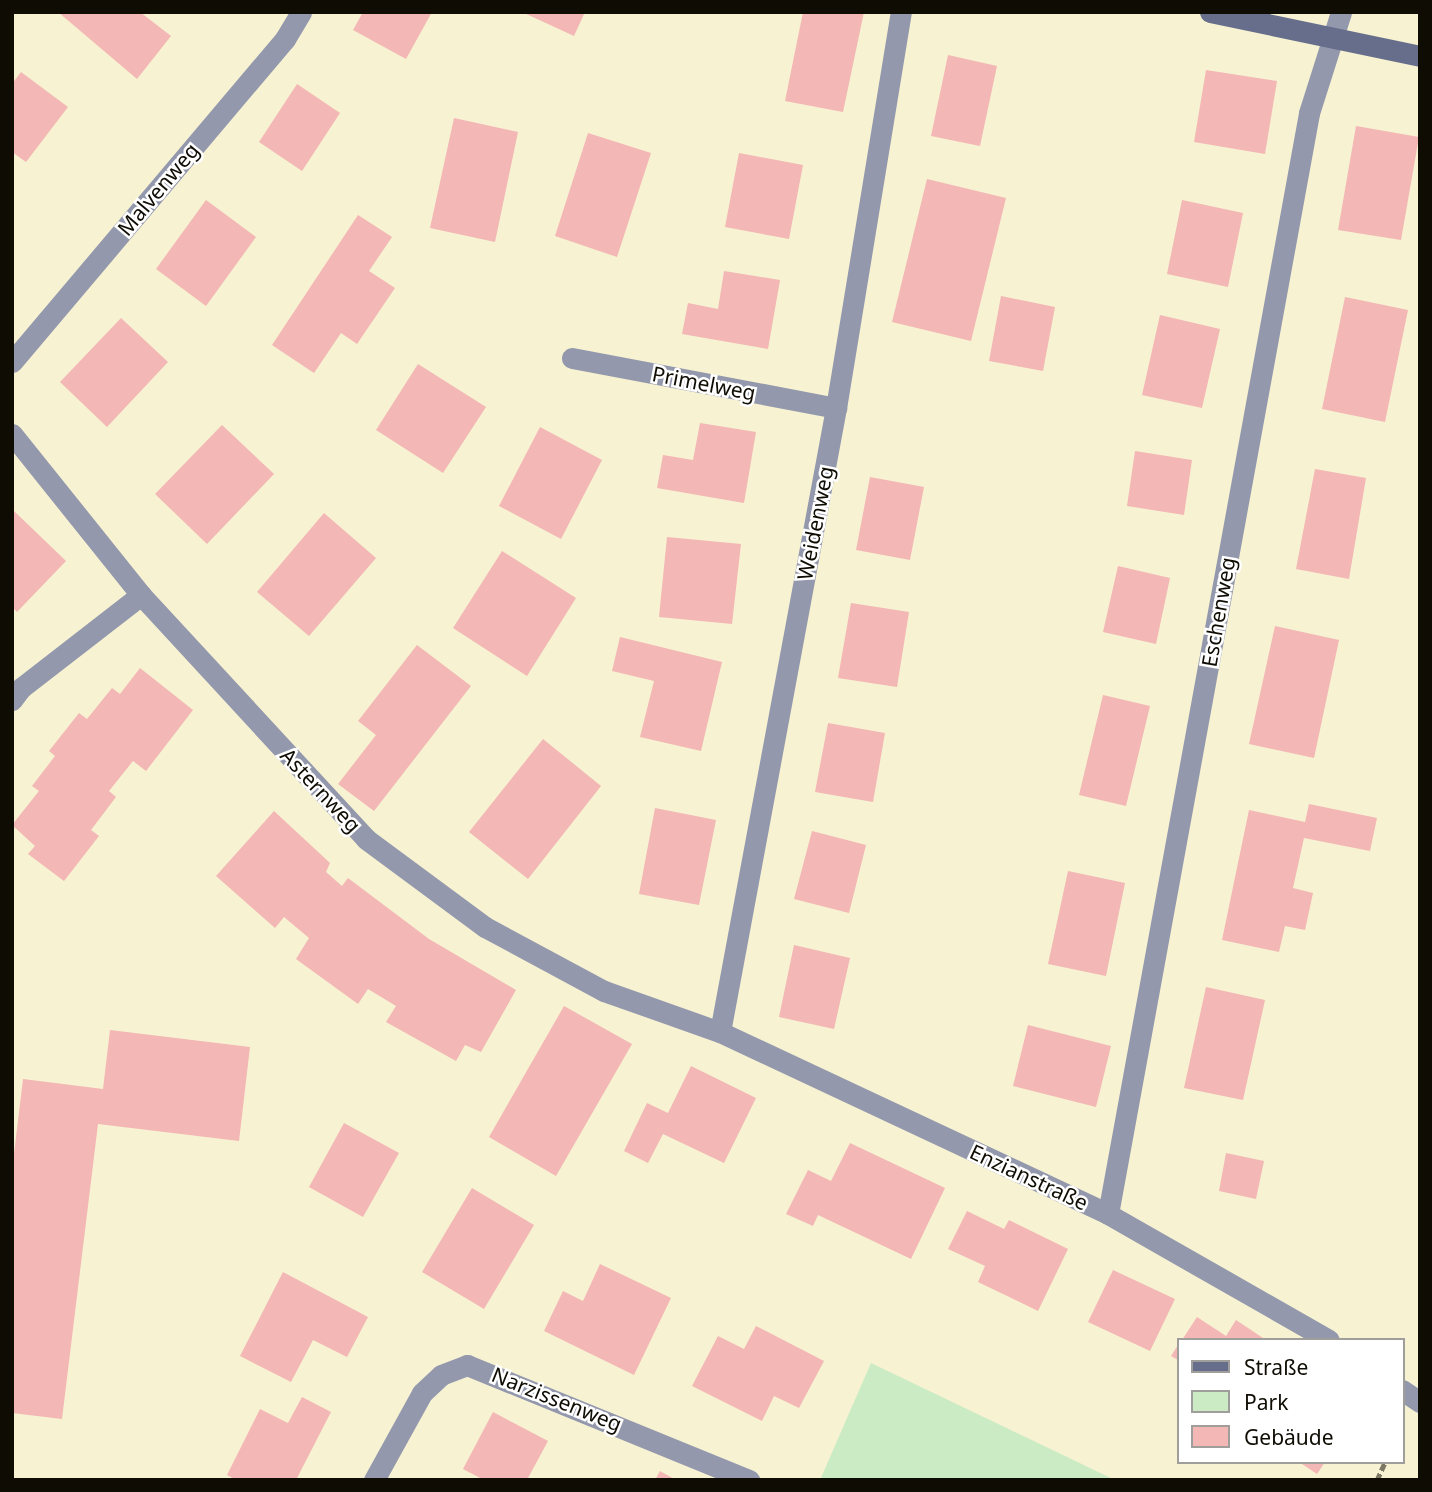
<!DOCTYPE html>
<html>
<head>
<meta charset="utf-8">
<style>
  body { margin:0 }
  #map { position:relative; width:1432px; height:1492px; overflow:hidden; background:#f7f2d2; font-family:"Noto Sans",sans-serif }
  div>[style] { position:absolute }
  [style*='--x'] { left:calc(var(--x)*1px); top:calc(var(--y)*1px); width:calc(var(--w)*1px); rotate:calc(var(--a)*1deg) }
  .green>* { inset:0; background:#cbebc4 }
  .building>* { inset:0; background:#f3b7b5 }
  .path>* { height:4.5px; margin-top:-2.25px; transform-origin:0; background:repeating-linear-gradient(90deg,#7b7864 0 7px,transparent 0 10.5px) }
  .street>* { height:21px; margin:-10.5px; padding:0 10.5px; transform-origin:10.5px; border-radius:10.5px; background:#9398ad }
  .secondary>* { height:21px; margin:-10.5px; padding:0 10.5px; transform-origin:10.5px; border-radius:10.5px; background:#676e8c }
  span { translate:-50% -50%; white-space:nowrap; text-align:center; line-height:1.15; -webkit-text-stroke:5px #fff; paint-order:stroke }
  .street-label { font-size:21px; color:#0e0c03 }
  .frame { position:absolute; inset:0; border:14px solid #0e0c03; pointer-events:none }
  .legend { position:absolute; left:1177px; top:1338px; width:228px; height:126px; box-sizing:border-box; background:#fff; border:2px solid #9f9e9a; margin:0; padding:9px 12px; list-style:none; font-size:21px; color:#0e0c03 }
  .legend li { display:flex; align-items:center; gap:14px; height:35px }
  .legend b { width:35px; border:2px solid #9f9e9a }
</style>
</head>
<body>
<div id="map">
  <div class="green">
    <div style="clip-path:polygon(871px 1363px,1115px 1480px,820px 1480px)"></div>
  </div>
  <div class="building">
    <div style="clip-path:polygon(58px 12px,140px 12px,171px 36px,137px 79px)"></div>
    <div style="clip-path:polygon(363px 12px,432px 12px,406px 59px,353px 30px)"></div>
    <div style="clip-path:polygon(522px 12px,585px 12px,574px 36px)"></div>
    <div style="clip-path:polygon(803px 12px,864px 12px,843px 112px,785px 101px)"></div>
    <div style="clip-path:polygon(948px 55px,997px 66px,980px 146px,931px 136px)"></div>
    <div style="clip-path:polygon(1206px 70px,1277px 81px,1265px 154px,1194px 142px)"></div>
    <div style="clip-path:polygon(21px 72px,68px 107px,26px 162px,12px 152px,12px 84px)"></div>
    <div style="clip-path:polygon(297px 84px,340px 113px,302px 171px,259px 142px)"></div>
    <div style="clip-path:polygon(454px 118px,518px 132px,495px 242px,430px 228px)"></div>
    <div style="clip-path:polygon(1356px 126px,1419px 137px,1401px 240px,1338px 230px)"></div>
    <div style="clip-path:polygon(588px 133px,651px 153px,617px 257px,555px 236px)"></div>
    <div style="clip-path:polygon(739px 153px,803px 165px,789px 239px,725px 227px)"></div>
    <div style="clip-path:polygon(927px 179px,1006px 198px,971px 341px,892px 322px)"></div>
    <div style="clip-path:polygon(206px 200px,256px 237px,206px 306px,156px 269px)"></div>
    <div style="clip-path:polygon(1182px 200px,1243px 213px,1228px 287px,1167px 274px)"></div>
    <div style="clip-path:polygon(358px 215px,392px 237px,369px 271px,395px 288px,357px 344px,341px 333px,314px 373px,272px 345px)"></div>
    <div style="clip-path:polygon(724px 271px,780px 280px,768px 349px,682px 334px,688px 303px,718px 309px)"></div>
    <div style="clip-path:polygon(1001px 296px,1055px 307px,1043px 371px,989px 361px)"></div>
    <div style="clip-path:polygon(1345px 297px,1408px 310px,1385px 422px,1322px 409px)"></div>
    <div style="clip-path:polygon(1160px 315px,1220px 329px,1202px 408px,1142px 395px)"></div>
    <div style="clip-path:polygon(121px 318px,168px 362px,107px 427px,60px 382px)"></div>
    <div style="clip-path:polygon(418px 364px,486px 407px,443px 473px,376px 430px)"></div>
    <div style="clip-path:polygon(700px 423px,756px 432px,744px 503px,657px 488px,663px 455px,693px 460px)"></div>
    <div style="clip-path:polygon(222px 425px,274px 474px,207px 544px,155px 494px)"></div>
    <div style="clip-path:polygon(540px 427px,602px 460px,561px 539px,499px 506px)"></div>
    <div style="clip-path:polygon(1135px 451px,1192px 460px,1184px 515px,1127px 506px)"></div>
    <div style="clip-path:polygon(1315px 469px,1366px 478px,1349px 579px,1296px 569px)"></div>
    <div style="clip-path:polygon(870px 477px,924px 487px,910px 560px,856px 550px)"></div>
    <div style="clip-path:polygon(14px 511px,66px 561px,17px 612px,12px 607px)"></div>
    <div style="clip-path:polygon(324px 513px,376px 558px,309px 636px,257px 592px)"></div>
    <div style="clip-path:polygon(667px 537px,741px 544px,732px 624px,659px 617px)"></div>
    <div style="clip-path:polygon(502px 551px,576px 598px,527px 676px,453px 628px)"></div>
    <div style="clip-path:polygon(1118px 566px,1170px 578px,1156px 644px,1103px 632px)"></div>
    <div style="clip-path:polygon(851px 603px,909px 612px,897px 687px,838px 678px)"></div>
    <div style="clip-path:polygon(1275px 626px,1339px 640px,1314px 758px,1249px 744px)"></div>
    <div style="clip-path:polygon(620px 637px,722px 662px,701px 751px,640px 737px,654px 681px,612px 671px)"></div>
    <div style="clip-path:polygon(417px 645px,471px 686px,374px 811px,338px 784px,376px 735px,358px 721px)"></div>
    <div style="clip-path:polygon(140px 668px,193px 710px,146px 771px,133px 761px,109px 791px,116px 797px,91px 830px,99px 836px,64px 881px,28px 854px,35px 846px,12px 825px,39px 791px,32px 786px,55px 756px,49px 751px,79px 713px,87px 719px,112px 688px,120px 694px)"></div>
    <div style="clip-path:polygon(1103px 695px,1150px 706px,1126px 806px,1079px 795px)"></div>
    <div style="clip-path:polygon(828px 723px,885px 733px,873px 802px,815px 792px)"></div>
    <div style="clip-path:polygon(543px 739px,601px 786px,528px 879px,469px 832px)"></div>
    <div style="clip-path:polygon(1309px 804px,1377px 818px,1370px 851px,1304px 838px,1293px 888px,1313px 893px,1305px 930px,1285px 926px,1279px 952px,1222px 940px,1249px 810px,1305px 822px)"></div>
    <div style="clip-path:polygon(655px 808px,716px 820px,699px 905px,639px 894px)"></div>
    <div style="clip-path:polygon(274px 811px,330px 863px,326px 872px,342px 886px,348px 878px,429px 939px,516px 990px,481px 1052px,465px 1045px,456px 1061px,386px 1022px,396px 1006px,368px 989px,358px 1004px,296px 959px,309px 938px,284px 917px,275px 928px,216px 876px)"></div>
    <div style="clip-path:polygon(812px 831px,866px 845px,849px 913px,794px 899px)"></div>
    <div style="clip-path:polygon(1068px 871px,1125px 883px,1106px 976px,1048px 964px)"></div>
    <div style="clip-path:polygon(794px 945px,850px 958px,834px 1029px,779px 1017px)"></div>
    <div style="clip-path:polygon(1206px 987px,1265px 1000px,1243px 1100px,1184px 1088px)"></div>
    <div style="clip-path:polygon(564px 1006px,632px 1044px,556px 1176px,489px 1137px)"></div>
    <div style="clip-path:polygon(1028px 1025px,1111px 1046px,1096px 1107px,1013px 1086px)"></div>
    <div style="clip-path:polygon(110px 1030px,250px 1047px,239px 1141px,98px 1124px,62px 1419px,12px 1413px,12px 1170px,23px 1079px,103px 1089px)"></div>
    <div style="clip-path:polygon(691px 1066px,756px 1098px,724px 1163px,663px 1134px,648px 1163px,624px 1151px,647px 1103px,668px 1113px)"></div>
    <div style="clip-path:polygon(344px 1123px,399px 1153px,363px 1217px,309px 1187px)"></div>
    <div style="clip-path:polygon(850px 1143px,945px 1188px,911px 1259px,818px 1215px,813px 1226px,786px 1214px,808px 1170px,831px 1181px)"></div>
    <div style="clip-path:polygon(1226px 1153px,1264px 1161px,1256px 1199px,1219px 1191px)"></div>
    <div style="clip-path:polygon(472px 1188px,534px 1225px,484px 1309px,422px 1272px)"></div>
    <div style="clip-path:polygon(967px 1211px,1004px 1229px,1009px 1220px,1068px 1249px,1038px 1311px,978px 1282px,985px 1266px,948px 1249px)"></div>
    <div style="clip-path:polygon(600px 1264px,671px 1298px,634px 1375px,544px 1331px,563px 1291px,583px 1301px)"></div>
    <div style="clip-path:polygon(1113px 1270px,1175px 1299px,1150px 1351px,1088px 1322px)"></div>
    <div style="clip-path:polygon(283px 1272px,368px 1317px,347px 1357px,313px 1340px,291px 1382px,240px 1356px)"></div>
    <div style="clip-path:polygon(1197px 1317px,1226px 1336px,1236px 1320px,1266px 1340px,1182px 1340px)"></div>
    <div style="clip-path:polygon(756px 1326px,824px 1361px,799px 1408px,774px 1396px,762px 1421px,692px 1386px,718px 1336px,744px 1349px)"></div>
    <div style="clip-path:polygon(1178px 1345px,1178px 1360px,1171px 1356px)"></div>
    <div style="clip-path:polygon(302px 1397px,331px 1412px,296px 1480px,236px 1480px,227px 1475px,260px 1409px,288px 1423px)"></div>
    <div style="clip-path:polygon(493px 1412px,548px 1441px,527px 1480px,484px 1480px,463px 1469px)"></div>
    <div style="clip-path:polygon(1299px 1462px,1325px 1462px,1317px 1474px)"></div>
    <div style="clip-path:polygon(660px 1471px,676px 1480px,655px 1480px)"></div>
  </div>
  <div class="path">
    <div style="--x:1377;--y:1480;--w:20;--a:-66"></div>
  </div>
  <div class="street">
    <div style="--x:572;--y:358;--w:269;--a:10.7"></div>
    <div style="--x:12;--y:362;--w:423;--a:-49.8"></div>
    <div style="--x:285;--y:39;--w:31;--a:-59"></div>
    <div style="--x:12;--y:434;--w:206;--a:51.3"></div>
    <div style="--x:141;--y:595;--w:332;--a:47.3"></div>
    <div style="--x:366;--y:839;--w:148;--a:36.5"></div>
    <div style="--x:485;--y:927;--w:135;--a:28.3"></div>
    <div style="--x:604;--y:991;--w:123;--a:19.5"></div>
    <div style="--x:720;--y:1032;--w:429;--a:25.1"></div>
    <div style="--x:1108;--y:1214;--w:254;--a:29.7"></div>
    <div style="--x:12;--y:700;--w:15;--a:-53"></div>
    <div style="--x:21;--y:688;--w:152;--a:-37.8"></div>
    <div style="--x:720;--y:1032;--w:635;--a:-79.47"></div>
    <div style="--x:836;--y:408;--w:401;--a:-80.7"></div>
    <div style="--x:1108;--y:1214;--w:1119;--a:-79.65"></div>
    <div style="--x:1309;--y:113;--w:106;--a:-72.4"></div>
    <div style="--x:1402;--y:1390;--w:22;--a:34"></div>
    <div style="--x:374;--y:1480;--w:99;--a:-61.1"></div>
    <div style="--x:422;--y:1393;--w:26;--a:-43"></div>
    <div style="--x:441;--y:1375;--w:28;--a:-21"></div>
    <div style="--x:467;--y:1365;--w:305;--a:22.2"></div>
  </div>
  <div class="secondary">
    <div style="--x:1210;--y:12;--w:215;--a:11.8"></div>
  </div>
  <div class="street-label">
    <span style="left:158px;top:189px;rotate:-50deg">Malvenweg</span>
    <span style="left:704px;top:383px;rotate:11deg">Primelweg</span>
    <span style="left:815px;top:523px;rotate:-79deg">Weidenweg</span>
    <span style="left:1218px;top:612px;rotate:-80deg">Eschenweg</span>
    <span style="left:321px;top:790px;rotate:47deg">Asternweg</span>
    <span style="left:1029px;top:1177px;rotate:25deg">Enzianstraße</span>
    <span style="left:557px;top:1399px;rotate:22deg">Narzissenweg</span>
  </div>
  <div class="frame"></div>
  <ul class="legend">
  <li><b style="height:9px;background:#676e8c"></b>Straße</li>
  <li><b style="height:19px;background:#cbebc4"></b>Park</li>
  <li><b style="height:19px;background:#f3b7b5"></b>Gebäude</li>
  </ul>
</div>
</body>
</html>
